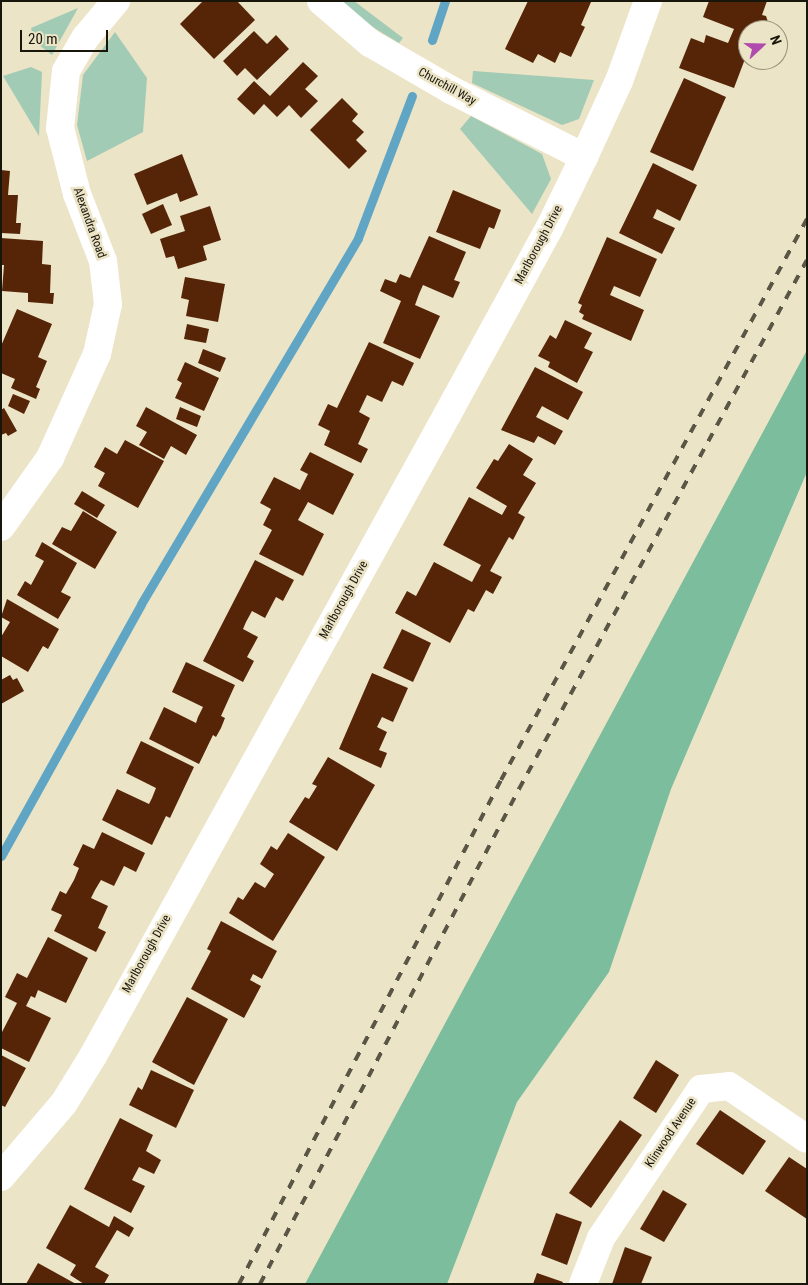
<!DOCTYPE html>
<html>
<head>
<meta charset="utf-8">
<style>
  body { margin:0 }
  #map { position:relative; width:808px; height:1285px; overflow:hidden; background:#ece4c6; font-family:"Roboto Condensed",sans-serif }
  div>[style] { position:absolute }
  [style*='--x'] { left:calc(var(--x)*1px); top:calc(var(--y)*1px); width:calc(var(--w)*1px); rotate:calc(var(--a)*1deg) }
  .green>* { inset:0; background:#a1cbb5 }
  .forest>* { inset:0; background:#7bbd9c }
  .stream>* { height:9px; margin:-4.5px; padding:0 4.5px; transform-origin:4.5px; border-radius:4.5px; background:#60a6c4 }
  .building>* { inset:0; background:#562507 }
  .minor>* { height:28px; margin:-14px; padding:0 14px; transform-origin:14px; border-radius:14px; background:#fff }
  .rail>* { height:4px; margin-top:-2px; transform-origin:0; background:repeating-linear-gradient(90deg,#5a5646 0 9px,transparent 0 18px) }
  span { translate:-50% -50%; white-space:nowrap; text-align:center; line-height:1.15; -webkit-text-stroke:5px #ece4c6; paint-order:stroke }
  .street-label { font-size:12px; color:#18150b }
  .frame { position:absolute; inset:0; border:2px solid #18150b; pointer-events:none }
  .north { position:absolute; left:738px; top:20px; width:50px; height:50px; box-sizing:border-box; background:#ece4c6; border:1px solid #97917b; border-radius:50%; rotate:69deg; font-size:14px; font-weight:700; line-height:20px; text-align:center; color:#18150b }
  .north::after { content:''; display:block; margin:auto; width:18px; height:22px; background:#b04aae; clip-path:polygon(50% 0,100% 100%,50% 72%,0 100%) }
  .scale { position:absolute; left:20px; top:30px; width:88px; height:22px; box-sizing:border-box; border:2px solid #18150b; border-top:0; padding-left:6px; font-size:15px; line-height:18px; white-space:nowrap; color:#18150b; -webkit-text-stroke:4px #ece4c6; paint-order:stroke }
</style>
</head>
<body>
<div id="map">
  <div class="green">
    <div style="clip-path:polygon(339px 1px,354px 1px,403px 38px,399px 43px,366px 23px)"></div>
    <div style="clip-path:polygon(78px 8px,52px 55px,34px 41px,31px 28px)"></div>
    <div style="clip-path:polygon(115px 32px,147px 78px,143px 132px,87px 161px,77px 125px,83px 75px)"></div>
    <div style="clip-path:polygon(31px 67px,42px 72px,39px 136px,3px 76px)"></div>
    <div style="clip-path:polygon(473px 71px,474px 71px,594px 80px,579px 119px,562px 125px,472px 83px)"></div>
    <div style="clip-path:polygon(471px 116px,542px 154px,551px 179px,532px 214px,460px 129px)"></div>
  </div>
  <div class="forest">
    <div style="clip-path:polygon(807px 350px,807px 472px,671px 789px,609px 972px,517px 1102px,447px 1284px,305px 1284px)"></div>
  </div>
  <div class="stream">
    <div style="--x:432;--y:40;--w:41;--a:-71.6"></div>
    <div style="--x:1;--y:856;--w:288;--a:-60.9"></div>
    <div style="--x:141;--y:604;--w:425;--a:-59.3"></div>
    <div style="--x:358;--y:238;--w:152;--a:-69.2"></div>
  </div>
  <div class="building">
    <div style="clip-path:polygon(203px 1px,237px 1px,255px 20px,214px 59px,180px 24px)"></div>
    <div style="clip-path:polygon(528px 1px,591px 2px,581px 25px,585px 27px,571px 57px,560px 52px,555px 63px,538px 54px,533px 63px,505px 49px)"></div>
    <div style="clip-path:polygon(709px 1px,767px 1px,762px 15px,766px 16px,769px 25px,767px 30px,748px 30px,748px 51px,734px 88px,679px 68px,691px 38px,704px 43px,706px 35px,728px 43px,734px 29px,703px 17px)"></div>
    <div style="clip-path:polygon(254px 31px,267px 44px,276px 35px,289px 49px,257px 80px,245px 68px,237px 76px,223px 61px)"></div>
    <div style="clip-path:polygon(303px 62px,318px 76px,305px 89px,318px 101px,301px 118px,289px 105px,277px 117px,264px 104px,254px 115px,237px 99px,254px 81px,270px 96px)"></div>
    <div style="clip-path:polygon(684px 78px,726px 97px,693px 171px,650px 152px)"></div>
    <div style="clip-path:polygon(342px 98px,358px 114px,352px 121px,364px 132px,356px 140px,367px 151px,349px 169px,310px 130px)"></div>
    <div style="clip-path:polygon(182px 154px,198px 195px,180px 202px,177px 193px,147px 205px,134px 174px)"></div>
    <div style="clip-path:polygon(653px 163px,697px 185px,680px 221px,657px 209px,653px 218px,675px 228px,662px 254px,619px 233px)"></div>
    <div style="clip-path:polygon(1px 170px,10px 171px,8px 195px,18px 195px,16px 223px,21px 223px,20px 234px,1px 233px)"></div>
    <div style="clip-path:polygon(453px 190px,501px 210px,494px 229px,489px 227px,480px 249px,436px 232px)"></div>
    <div style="clip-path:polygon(163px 204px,172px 225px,151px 234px,142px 214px)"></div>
    <div style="clip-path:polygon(210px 206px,221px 240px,203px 246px,207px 260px,178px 269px,174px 256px,166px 258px,160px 239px,185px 231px,180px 216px)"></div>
    <div style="clip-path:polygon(429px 236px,466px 252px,454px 280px,460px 282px,453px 298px,423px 285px,419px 294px,415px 305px,440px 316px,420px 359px,383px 343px,401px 301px,380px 291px,385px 279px,396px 283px,400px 274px,410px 278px)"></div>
    <div style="clip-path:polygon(607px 237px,657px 259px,640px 297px,614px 286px,610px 295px,644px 310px,631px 341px,582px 319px,584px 315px,579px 312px,582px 305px,578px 303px)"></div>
    <div style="clip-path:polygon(1px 238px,43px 241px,42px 264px,51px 265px,50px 293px,54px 293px,53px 304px,28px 302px,28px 293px,2px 291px,4px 265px,1px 265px)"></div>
    <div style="clip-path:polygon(185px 277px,225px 284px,218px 322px,186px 316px,189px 300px,181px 298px)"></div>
    <div style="clip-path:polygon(17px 309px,52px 324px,38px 357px,47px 361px,36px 387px,40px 389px,36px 399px,11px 388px,15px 379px,1px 373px,1px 346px)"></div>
    <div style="clip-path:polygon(565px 320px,592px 333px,584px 348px,593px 352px,577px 383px,548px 367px,550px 362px,538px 356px,550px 335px,556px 339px)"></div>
    <div style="clip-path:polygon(187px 324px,209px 329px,206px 343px,184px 339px)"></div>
    <div style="clip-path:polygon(369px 342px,414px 363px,403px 386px,392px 381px,382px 402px,367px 395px,359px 412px,370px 418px,358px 444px,368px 449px,361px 463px,324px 445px,330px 431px,318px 425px,328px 404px,337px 408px)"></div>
    <div style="clip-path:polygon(203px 349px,226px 358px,220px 372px,198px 363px)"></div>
    <div style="clip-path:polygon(185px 362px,219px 378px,204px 411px,175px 398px,182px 383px,177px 380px)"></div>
    <div style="clip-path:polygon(535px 367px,583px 392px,568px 420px,542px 406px,536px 417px,563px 431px,555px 445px,538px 436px,534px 443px,501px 430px)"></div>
    <div style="clip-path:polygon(13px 394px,30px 401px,24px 414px,8px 406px)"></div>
    <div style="clip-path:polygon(146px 407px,197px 435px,186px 455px,171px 446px,164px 459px,139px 445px,147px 432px,136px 426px)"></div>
    <div style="clip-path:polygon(180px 407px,201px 416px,197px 427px,176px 419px)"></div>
    <div style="clip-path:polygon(4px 408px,17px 431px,8px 436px,6px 433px,1px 435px,1px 410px)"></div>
    <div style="clip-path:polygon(125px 440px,164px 461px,138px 508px,98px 486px,105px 473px,94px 467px,105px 447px,117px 454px)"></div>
    <div style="clip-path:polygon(509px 444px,533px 459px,523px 475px,536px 483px,518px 513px,525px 517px,513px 540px,509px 537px,490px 571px,502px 577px,493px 594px,486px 590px,474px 612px,468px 609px,450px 643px,395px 613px,407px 591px,416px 596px,434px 562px,472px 582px,481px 565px,443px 545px,469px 497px,502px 515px,507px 506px,476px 488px,494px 459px,498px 461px)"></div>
    <div style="clip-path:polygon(310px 452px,354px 474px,333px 515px,308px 502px,298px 520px,324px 534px,303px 576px,259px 554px,272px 530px,263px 525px,271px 509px,260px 503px,274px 477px,300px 490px,308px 474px,300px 470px)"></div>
    <div style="clip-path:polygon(82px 491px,105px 505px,97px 518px,74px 504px)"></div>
    <div style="clip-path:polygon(83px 511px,117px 532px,95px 569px,52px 544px,62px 527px,71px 531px)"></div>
    <div style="clip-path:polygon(42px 542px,77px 563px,61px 592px,71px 597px,58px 619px,17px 595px,25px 581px,31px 585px,44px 561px,35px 556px)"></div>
    <div style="clip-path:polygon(255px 560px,294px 580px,283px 601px,276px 597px,265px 618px,252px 611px,246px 622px,243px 629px,258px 637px,247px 657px,254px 661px,243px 682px,203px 661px)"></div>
    <div style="clip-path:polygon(7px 599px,59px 629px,48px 649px,43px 646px,28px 672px,1px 656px,1px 637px,10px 622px,1px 617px)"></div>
    <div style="clip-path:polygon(402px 629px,431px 643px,413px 682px,383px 668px)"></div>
    <div style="clip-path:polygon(186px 662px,235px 685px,221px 716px,225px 718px,221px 728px,216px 737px,213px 735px,199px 764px,149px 739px,164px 707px,196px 723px,198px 717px,203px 707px,172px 692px)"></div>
    <div style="clip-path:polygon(372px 673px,408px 688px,393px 722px,382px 717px,377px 727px,387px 732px,379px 750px,387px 753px,381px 768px,339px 749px)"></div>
    <div style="clip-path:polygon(10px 675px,13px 680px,17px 678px,24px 691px,1px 704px,1px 680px)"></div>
    <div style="clip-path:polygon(141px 741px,194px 767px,170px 818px,166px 816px,152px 845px,102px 820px,117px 789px,149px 804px,152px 798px,156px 788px,126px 773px)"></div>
    <div style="clip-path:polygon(328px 757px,375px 785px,337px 851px,289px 822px,305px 797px,309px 799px,317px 786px,312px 784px)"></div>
    <div style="clip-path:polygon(102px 832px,145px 853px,136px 872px,124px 866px,114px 886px,101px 880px,95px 890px,91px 898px,108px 906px,98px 928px,106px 932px,96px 952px,54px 931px,62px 915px,51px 910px,60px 891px,66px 894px,74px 880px,79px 868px,73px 865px,83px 844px,94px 849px)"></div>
    <div style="clip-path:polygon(288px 833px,325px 857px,273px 941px,229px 913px,238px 897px,243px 900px,255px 882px,265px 888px,274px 874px,260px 864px,271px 846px,277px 850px)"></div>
    <div style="clip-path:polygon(221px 921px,277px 951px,262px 979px,253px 974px,250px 980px,261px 986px,244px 1018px,191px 989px,211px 951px,207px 949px)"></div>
    <div style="clip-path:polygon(48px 937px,88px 958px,66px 1003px,38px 990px,35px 998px,31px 996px,26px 1006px,51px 1018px,29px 1062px,1px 1048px,1px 1034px,17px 1003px,5px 997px,17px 973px,27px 978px)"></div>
    <div style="clip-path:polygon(187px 997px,228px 1019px,194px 1085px,152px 1062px)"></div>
    <div style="clip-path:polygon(1px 1055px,26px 1068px,5px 1107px,1px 1105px)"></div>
    <div style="clip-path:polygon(656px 1060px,679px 1075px,656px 1113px,633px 1098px)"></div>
    <div style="clip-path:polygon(151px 1070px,194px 1090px,176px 1128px,129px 1105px,138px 1087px,142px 1090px)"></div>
    <div style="clip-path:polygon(720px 1110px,766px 1141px,743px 1175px,696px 1144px)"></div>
    <div style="clip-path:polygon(120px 1118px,153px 1135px,146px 1151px,161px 1160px,154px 1174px,139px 1167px,132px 1180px,145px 1186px,131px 1213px,84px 1189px)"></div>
    <div style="clip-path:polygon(620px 1120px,642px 1135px,591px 1208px,569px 1193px)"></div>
    <div style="clip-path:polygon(789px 1157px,807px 1169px,807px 1219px,765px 1191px)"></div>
    <div style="clip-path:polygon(663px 1190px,687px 1204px,664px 1242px,640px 1229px)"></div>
    <div style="clip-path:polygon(70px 1205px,109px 1227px,114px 1216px,134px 1228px,129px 1237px,117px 1230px,95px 1267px,109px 1275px,104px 1284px,84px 1284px,70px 1275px,76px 1265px,46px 1248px)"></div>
    <div style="clip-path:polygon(556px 1213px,582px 1222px,567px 1265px,541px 1255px)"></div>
    <div style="clip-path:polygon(625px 1247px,652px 1257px,641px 1284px,612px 1284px)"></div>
    <div style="clip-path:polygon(38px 1263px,76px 1284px,26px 1284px)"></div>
    <div style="clip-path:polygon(537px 1273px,563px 1282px,562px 1284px,533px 1284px)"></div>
  </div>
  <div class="minor">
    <div style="--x:321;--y:1;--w:65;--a:40.6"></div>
    <div style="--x:370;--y:43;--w:94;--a:30.1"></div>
    <div style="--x:451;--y:90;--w:149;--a:26.7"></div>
    <div style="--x:1;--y:527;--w:85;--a:-54.6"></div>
    <div style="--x:50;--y:458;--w:114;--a:-65.7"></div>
    <div style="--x:97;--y:354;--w:51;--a:-77.6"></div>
    <div style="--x:108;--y:304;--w:43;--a:-96.6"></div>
    <div style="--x:103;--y:261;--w:72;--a:-111.2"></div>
    <div style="--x:77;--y:194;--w:68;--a:-104.4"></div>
    <div style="--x:60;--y:128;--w:57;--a:-84"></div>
    <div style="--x:66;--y:71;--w:39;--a:-60"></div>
    <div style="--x:86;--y:37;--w:47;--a:-50.2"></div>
    <div style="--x:1;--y:1177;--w:97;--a:-49.6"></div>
    <div style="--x:64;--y:1103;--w:55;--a:-58.3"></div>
    <div style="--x:93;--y:1056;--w:732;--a:-61.09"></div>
    <div style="--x:447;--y:415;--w:212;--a:-61.3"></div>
    <div style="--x:549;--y:229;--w:80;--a:-64.1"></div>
    <div style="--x:584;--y:157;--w:84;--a:-65.3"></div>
    <div style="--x:619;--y:81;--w:85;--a:-70.1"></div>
    <div style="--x:583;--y:1284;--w:49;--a:-68.6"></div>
    <div style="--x:601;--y:1238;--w:179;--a:-56.1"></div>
    <div style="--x:701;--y:1089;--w:28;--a:-6"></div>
    <div style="--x:729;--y:1086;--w:94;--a:34.2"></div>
  </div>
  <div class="rail">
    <div style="--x:239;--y:1284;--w:568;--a:-62.53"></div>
    <div style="--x:501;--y:780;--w:639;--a:-61.39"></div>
    <div style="--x:260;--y:1284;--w:559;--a:-62.38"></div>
    <div style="--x:519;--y:789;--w:602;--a:-61.44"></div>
  </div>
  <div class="street-label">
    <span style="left:447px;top:87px;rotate:29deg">Churchill Way</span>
    <span style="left:89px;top:223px;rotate:70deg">Alexandra Road</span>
    <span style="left:539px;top:245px;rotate:-62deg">Marlborough Drive</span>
    <span style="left:344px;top:600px;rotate:-61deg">Marlborough Drive</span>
    <span style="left:147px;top:954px;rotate:-61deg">Marlborough Drive</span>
    <span style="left:671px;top:1133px;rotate:-56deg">Klinwood Avenue</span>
  </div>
  <div class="frame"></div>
  <div class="north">N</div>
  <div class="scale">20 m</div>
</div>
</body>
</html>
